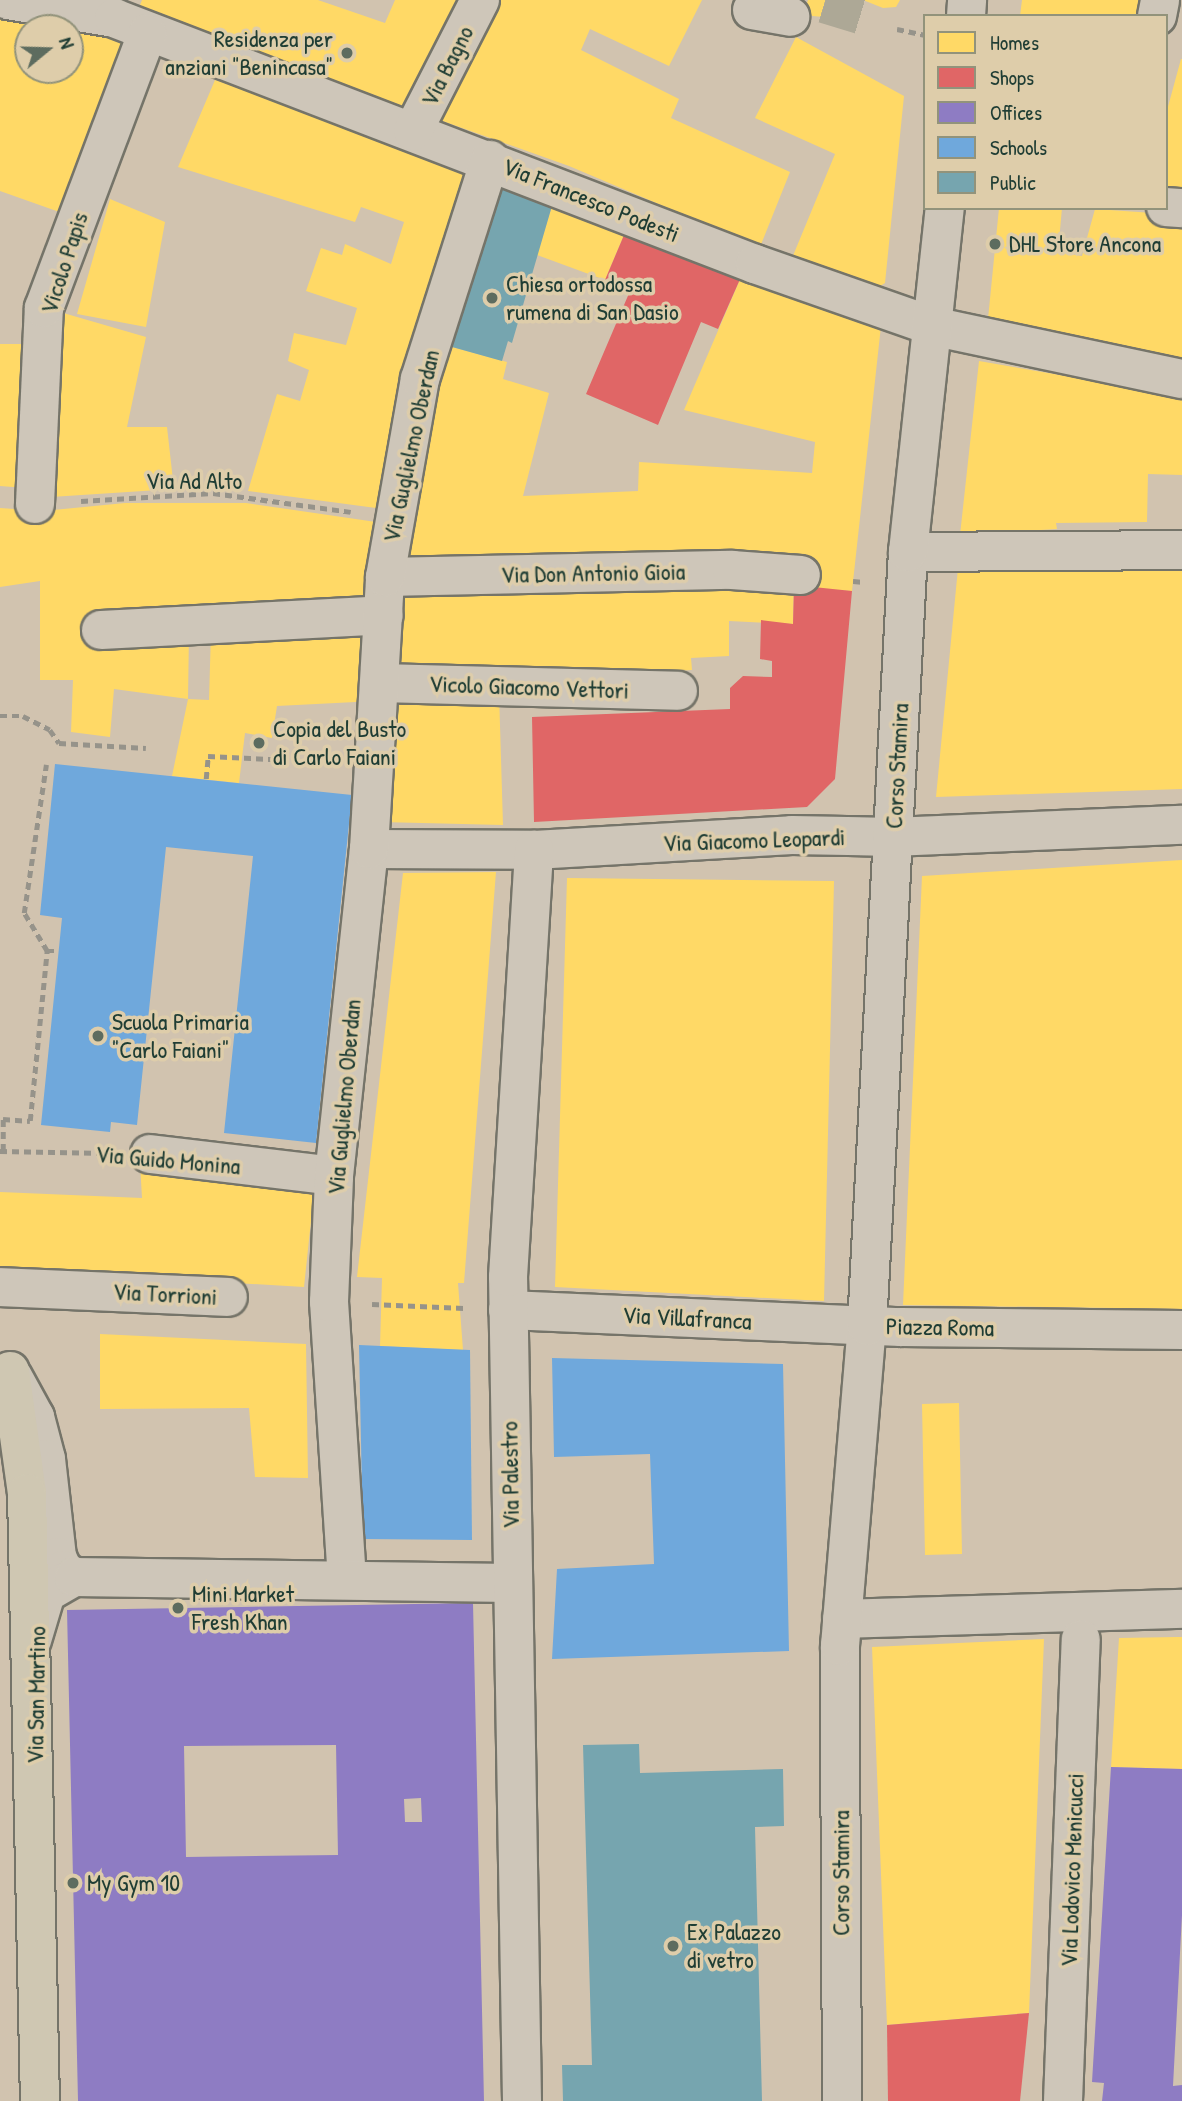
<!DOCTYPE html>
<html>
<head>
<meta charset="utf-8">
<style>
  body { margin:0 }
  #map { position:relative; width:1182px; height:2101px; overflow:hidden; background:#d1c3af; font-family:"Patrick Hand",sans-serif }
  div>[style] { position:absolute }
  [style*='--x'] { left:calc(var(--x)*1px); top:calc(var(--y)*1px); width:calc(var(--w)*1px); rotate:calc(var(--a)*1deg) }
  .homes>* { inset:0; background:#ffd966 }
  .shops>* { inset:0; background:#e06666 }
  .offices>* { inset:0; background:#8e7cc3 }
  .schools>* { inset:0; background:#6fa8dc }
  .public>* { inset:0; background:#76a5af }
  .minor-tunnel>* { height:38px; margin-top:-19px; transform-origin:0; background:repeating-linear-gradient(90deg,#ada896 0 38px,transparent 0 57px) }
  .path>* { height:4.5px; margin-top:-2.25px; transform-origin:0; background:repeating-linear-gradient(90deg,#96938a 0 7px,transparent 0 12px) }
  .roads { filter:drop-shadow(2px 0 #757469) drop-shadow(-2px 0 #757469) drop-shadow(0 2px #757469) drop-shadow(0 -2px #757469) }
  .minor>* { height:38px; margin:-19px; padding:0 19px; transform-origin:19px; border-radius:19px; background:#cec6b9 }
  .major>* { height:38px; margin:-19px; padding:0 19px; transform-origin:19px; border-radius:19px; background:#cfc7b2 }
  .dots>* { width:19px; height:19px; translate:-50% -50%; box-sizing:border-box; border:4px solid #decdaa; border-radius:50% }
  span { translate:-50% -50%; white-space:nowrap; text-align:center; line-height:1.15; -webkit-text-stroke:7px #decdaa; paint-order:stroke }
  .poi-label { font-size:24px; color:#1f3d34 }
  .right { translate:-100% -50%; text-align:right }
  .left { translate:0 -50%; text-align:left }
  .street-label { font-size:24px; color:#1f3d34 }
  .legend { position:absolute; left:923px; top:14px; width:245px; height:196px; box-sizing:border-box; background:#decdaa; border:2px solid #92937b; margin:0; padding:9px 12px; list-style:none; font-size:21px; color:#1f3d34 }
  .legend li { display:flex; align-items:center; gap:14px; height:35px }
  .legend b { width:35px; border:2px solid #92937b }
  .north { position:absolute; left:14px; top:14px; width:70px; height:70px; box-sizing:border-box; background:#decdaa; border:2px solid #92937b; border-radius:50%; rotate:71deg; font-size:19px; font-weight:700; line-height:28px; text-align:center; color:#1f3d34 }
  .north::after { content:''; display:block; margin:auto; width:24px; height:32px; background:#5d6c5f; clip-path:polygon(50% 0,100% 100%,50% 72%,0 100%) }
</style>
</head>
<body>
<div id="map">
  <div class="homes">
    <div style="clip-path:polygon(142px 0,318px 0,385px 23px,395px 0,467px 0,408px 108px,138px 10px)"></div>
    <div style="clip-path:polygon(494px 0,702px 0,669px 66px,590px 29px,581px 50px,679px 99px,671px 118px,790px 172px,760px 247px,569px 166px,431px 117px)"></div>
    <div style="clip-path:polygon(808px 0,851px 0,845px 16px,836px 18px,812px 16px,805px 9px)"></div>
    <div style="clip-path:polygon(863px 0,900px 0,896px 7px,883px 8px)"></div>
    <div style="clip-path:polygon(1022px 0,1141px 0,1135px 16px,1020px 16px)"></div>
    <div style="clip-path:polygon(evenodd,0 12px,90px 29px,135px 47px,65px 214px,0 191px,0 12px,28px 28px,70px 28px,70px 70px,28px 70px,28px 28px)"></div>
    <div style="clip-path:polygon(796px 37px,904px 96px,885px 283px,872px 291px,790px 263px,835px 154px,755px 118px)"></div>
    <div style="clip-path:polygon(1181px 59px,1182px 59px,1182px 198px,1166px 196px,1166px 114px)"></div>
    <div style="clip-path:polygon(215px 80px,479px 166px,376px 508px,248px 491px,277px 394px,300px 401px,309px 370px,288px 361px,294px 333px,346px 345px,357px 308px,306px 291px,321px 248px,342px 255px,345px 244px,391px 264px,404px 222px,361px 207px,355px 222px,178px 167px)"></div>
    <div style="clip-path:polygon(110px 199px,165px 222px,146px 327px,77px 314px)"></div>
    <div style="clip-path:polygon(554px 199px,627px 228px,605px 280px,537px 255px)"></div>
    <div style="clip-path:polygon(999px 208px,1062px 208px,1058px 252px,1082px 256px,1095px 209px,1182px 215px,1182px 362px,988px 319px)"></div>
    <div style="clip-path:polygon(741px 277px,881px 326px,852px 591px,404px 570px,445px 345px,507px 362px,503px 379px,549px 393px,523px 496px,638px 491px,639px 462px,812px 473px,815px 442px,684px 410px)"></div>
    <div style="clip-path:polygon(53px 310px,146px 337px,127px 427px,167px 427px,174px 489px,51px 497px)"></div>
    <div style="clip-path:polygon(0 344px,33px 344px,26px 488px,0 486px)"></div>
    <div style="clip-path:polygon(979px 361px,1182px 396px,1182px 475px,1148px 474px,1147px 522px,1056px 523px,1057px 529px,960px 535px)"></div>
    <div style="clip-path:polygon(125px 503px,246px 503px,383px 523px,372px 609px,189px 633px,188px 699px,209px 700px,211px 631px,371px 620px,375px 701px,277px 706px,272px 738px,245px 733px,239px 783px,172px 776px,188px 699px,114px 689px,110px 737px,71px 732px,73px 680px,40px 680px,40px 581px,0 587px,0 508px,43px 511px)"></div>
    <div style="clip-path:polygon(1182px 560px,1182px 789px,936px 797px,958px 568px)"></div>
    <div style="clip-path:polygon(397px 582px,794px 585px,793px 624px,729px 621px,729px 656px,691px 658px,692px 670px,503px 678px,392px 673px)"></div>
    <div style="clip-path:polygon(389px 689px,499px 692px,503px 825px,381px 822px)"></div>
    <div style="clip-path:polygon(1182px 860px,1182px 1309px,903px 1305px,922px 876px)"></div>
    <div style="clip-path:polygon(496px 872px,464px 1283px,458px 1283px,463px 1350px,380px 1346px,382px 1278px,357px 1277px,403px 873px)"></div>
    <div style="clip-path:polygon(567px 878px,834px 881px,824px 1301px,555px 1287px)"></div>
    <div style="clip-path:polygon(140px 1163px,315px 1183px,304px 1287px,0 1269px,0 1192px,142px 1198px)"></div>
    <div style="clip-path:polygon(100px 1334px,306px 1344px,308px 1478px,255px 1477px,249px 1408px,100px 1409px)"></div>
    <div style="clip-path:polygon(959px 1403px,962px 1554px,925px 1555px,922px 1404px)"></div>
    <div style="clip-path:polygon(1177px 1637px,1182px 1637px,1182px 1769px,1111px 1767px,1119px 1638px)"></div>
    <div style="clip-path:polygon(1044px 1639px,1029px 2013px,887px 2025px,872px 1647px)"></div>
  </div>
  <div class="shops">
    <div style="clip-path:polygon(627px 228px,741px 277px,718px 329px,701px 322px,658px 425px,586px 394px,630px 291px,605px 280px)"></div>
    <div style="clip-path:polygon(794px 585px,852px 591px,835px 779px,807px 807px,534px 822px,532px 717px,730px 709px,730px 688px,743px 676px,772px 677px,772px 661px,760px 659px,761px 620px,793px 624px)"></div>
    <div style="clip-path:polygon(1029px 2013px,1020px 2101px,888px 2101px,887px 2025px)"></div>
  </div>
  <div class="offices">
    <div style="clip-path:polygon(evenodd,473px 1603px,484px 2101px,78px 2101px,67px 1610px,473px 1603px,336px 1745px,338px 1855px,186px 1857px,184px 1746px,336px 1745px,473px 1603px,421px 1798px,422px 1822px,405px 1822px,404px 1799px,421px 1798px)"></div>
    <div style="clip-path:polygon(1111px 1767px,1182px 1769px,1182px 1915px,1173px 2086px,1182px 2085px,1182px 2101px,1102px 2101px,1104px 2083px,1092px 2082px)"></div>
  </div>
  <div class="schools">
    <div style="clip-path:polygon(55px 764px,352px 795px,316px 1143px,224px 1133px,253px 856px,166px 847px,137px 1125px,111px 1122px,110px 1132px,41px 1125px,62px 918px,40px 915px)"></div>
    <div style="clip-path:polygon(359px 1345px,470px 1350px,472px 1540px,363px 1539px)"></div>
    <div style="clip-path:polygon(552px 1358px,783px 1364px,789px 1651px,552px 1659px,557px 1569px,654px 1564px,650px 1454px,554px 1457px)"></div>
  </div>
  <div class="public">
    <div style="clip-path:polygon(492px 176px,554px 199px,512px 343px,508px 341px,502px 361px,445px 345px)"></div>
    <div style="clip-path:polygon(639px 1744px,640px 1773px,783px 1769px,784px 1826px,755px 1827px,762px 2101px,563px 2101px,562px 2065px,592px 2065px,583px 1745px)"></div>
  </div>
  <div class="minor-tunnel">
    <div style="--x:824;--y:4;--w:48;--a:16.9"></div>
  </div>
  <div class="path">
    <div style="--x:897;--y:29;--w:29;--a:12"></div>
    <div style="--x:81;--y:501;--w:132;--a:-3.5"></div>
    <div style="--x:213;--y:493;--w:139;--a:7.8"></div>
    <div style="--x:853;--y:581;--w:11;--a:5"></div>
    <div style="--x:0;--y:716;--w:23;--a:0"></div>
    <div style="--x:23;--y:716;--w:30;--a:27"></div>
    <div style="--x:50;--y:730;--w:16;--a:55"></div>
    <div style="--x:59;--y:743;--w:87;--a:3.3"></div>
    <div style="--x:206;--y:779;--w:23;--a:-85"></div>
    <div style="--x:208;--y:756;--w:123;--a:2.8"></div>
    <div style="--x:47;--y:951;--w:11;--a:0"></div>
    <div style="--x:0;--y:1151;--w:107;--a:1.1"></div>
    <div style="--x:3;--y:1151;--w:32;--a:-90"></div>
    <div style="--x:3;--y:1119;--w:27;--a:4"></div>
    <div style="--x:30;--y:1121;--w:171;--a:-84.3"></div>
    <div style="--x:47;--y:951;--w:44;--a:-121.2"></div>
    <div style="--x:24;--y:913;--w:150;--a:-81.5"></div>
    <div style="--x:372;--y:1304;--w:92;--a:2.5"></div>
  </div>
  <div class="roads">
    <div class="minor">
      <div style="--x:8;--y:0;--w:108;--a:9.6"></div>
      <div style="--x:114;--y:18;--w:687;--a:21"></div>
      <div style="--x:755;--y:264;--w:188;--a:19.3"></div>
      <div style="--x:932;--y:326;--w:256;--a:12"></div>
      <div style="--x:752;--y:10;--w:39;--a:10"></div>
      <div style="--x:966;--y:16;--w:16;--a:-86"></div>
      <div style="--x:1157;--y:16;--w:16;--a:-79"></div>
      <div style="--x:413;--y:131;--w:147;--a:-62.9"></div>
      <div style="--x:1166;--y:207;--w:16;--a:4"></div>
      <div style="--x:35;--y:504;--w:196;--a:-87.4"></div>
      <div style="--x:44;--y:308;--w:293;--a:-69.4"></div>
      <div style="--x:908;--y:552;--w:274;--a:-0.4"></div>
      <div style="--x:385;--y:577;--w:347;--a:-1.2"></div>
      <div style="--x:732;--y:570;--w:69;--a:4.1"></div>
      <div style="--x:101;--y:630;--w:283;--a:-3"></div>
      <div style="--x:380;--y:683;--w:298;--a:1.5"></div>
      <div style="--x:369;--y:849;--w:165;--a:0.3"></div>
      <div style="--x:534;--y:850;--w:258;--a:-3.3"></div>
      <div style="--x:792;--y:835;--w:100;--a:1.1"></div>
      <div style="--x:892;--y:837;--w:290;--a:-2.4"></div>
      <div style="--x:150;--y:1154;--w:185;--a:6.8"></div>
      <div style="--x:0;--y:1287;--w:228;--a:2.5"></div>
      <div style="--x:508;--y:1310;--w:393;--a:2.5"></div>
      <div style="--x:901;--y:1327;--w:281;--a:0.6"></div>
      <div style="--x:13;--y:1377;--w:46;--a:61.2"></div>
      <div style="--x:35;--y:1417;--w:43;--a:75.3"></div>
      <div style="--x:46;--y:1459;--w:99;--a:83.6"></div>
      <div style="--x:57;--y:1557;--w:14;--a:65"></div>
      <div style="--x:63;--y:1570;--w:13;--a:32"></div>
      <div style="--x:347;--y:1580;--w:279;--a:-93.7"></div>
      <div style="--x:329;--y:1302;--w:126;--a:-87.7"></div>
      <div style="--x:334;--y:1176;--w:329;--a:-83.9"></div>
      <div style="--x:369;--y:849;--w:272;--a:-86.6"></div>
      <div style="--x:385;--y:577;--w:201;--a:-80"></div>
      <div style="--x:420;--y:379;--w:230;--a:-72.3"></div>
      <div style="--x:842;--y:1619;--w:340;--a:-1.7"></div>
      <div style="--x:32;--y:1640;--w:49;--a:-73.4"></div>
      <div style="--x:46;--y:1593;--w:32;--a:-30"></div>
      <div style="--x:74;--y:1577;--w:437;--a:0.8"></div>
      <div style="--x:522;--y:2101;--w:824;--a:-90.97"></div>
      <div style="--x:508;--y:1277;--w:428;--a:-86.5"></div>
      <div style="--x:842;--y:2101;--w:455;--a:-90.3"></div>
      <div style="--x:840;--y:1646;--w:321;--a:-85.2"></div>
      <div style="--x:867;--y:1326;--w:775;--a:-86.97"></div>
      <div style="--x:908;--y:552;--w:346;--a:-83.9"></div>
      <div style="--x:1063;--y:2101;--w:462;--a:-87.8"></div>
    </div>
    <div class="major">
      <div style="--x:10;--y:1371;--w:123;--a:82.1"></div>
      <div style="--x:27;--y:1493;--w:608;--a:88.78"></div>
    </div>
  </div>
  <div class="dots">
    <div style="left:347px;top:53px;background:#5d6c5f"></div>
    <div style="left:995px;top:244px;background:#5d6c5f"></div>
    <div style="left:492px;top:298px;background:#5d6c5f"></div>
    <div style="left:259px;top:743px;background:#5d6c5f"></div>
    <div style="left:98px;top:1036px;background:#5d6c5f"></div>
    <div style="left:178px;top:1608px;background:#5d6c5f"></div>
    <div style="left:73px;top:1883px;background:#5d6c5f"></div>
    <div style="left:673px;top:1946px;background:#5d6c5f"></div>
  </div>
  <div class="poi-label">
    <span class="right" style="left:333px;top:53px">Residenza per<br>anziani "Benincasa"</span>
    <span class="left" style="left:1009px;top:244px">DHL Store Ancona</span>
    <span class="left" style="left:506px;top:298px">Chiesa ortodossa<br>rumena di San Dasio</span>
    <span class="left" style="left:273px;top:743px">Copia del Busto<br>di Carlo Faiani</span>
    <span class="left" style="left:112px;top:1036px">Scuola Primaria<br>"Carlo Faiani"</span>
    <span class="left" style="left:192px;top:1608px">Mini Market<br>Fresh Khan</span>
    <span class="left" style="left:87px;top:1883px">My Gym 10</span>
    <span class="left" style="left:687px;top:1946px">Ex Palazzo<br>di vetro</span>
  </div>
  <div class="street-label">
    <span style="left:447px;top:66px;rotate:-63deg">Via Bagno</span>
    <span style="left:591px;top:200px;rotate:22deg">Via Francesco Podesti</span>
    <span style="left:64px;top:263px;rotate:-72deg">Vicolo Papis</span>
    <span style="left:411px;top:446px;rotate:-78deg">Via Guglielmo Oberdan</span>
    <span style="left:194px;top:481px">Via Ad Alto</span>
    <span style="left:593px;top:573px;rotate:-1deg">Via Don Antonio Gioia</span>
    <span style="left:529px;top:687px;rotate:2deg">Vicolo Giacomo Vettori</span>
    <span style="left:897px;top:766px;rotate:-87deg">Corso Stamira</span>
    <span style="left:754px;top:840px;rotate:-2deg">Via Giacomo Leopardi</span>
    <span style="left:344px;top:1097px;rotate:-85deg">Via Guglielmo Oberdan</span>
    <span style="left:168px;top:1160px;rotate:5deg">Via Guido Monina</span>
    <span style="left:165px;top:1294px;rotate:3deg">Via Torrioni</span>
    <span style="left:687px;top:1318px;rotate:3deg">Via Villafranca</span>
    <span style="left:940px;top:1327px;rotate:1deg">Piazza Roma</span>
    <span style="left:510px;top:1475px;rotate:-91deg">Via Palestro</span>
    <span style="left:36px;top:1695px;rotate:-89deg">Via San Martino</span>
    <span style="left:1072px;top:1870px;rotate:-88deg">Via Lodovico Menicucci</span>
    <span style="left:841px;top:1873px;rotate:-90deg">Corso Stamira</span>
  </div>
  <ul class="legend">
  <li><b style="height:19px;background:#ffd966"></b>Homes</li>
  <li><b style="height:19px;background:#e06666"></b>Shops</li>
  <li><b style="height:19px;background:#8e7cc3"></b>Offices</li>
  <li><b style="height:19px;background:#6fa8dc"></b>Schools</li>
  <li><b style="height:19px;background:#76a5af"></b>Public</li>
  </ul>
  <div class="north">N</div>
</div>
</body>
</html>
